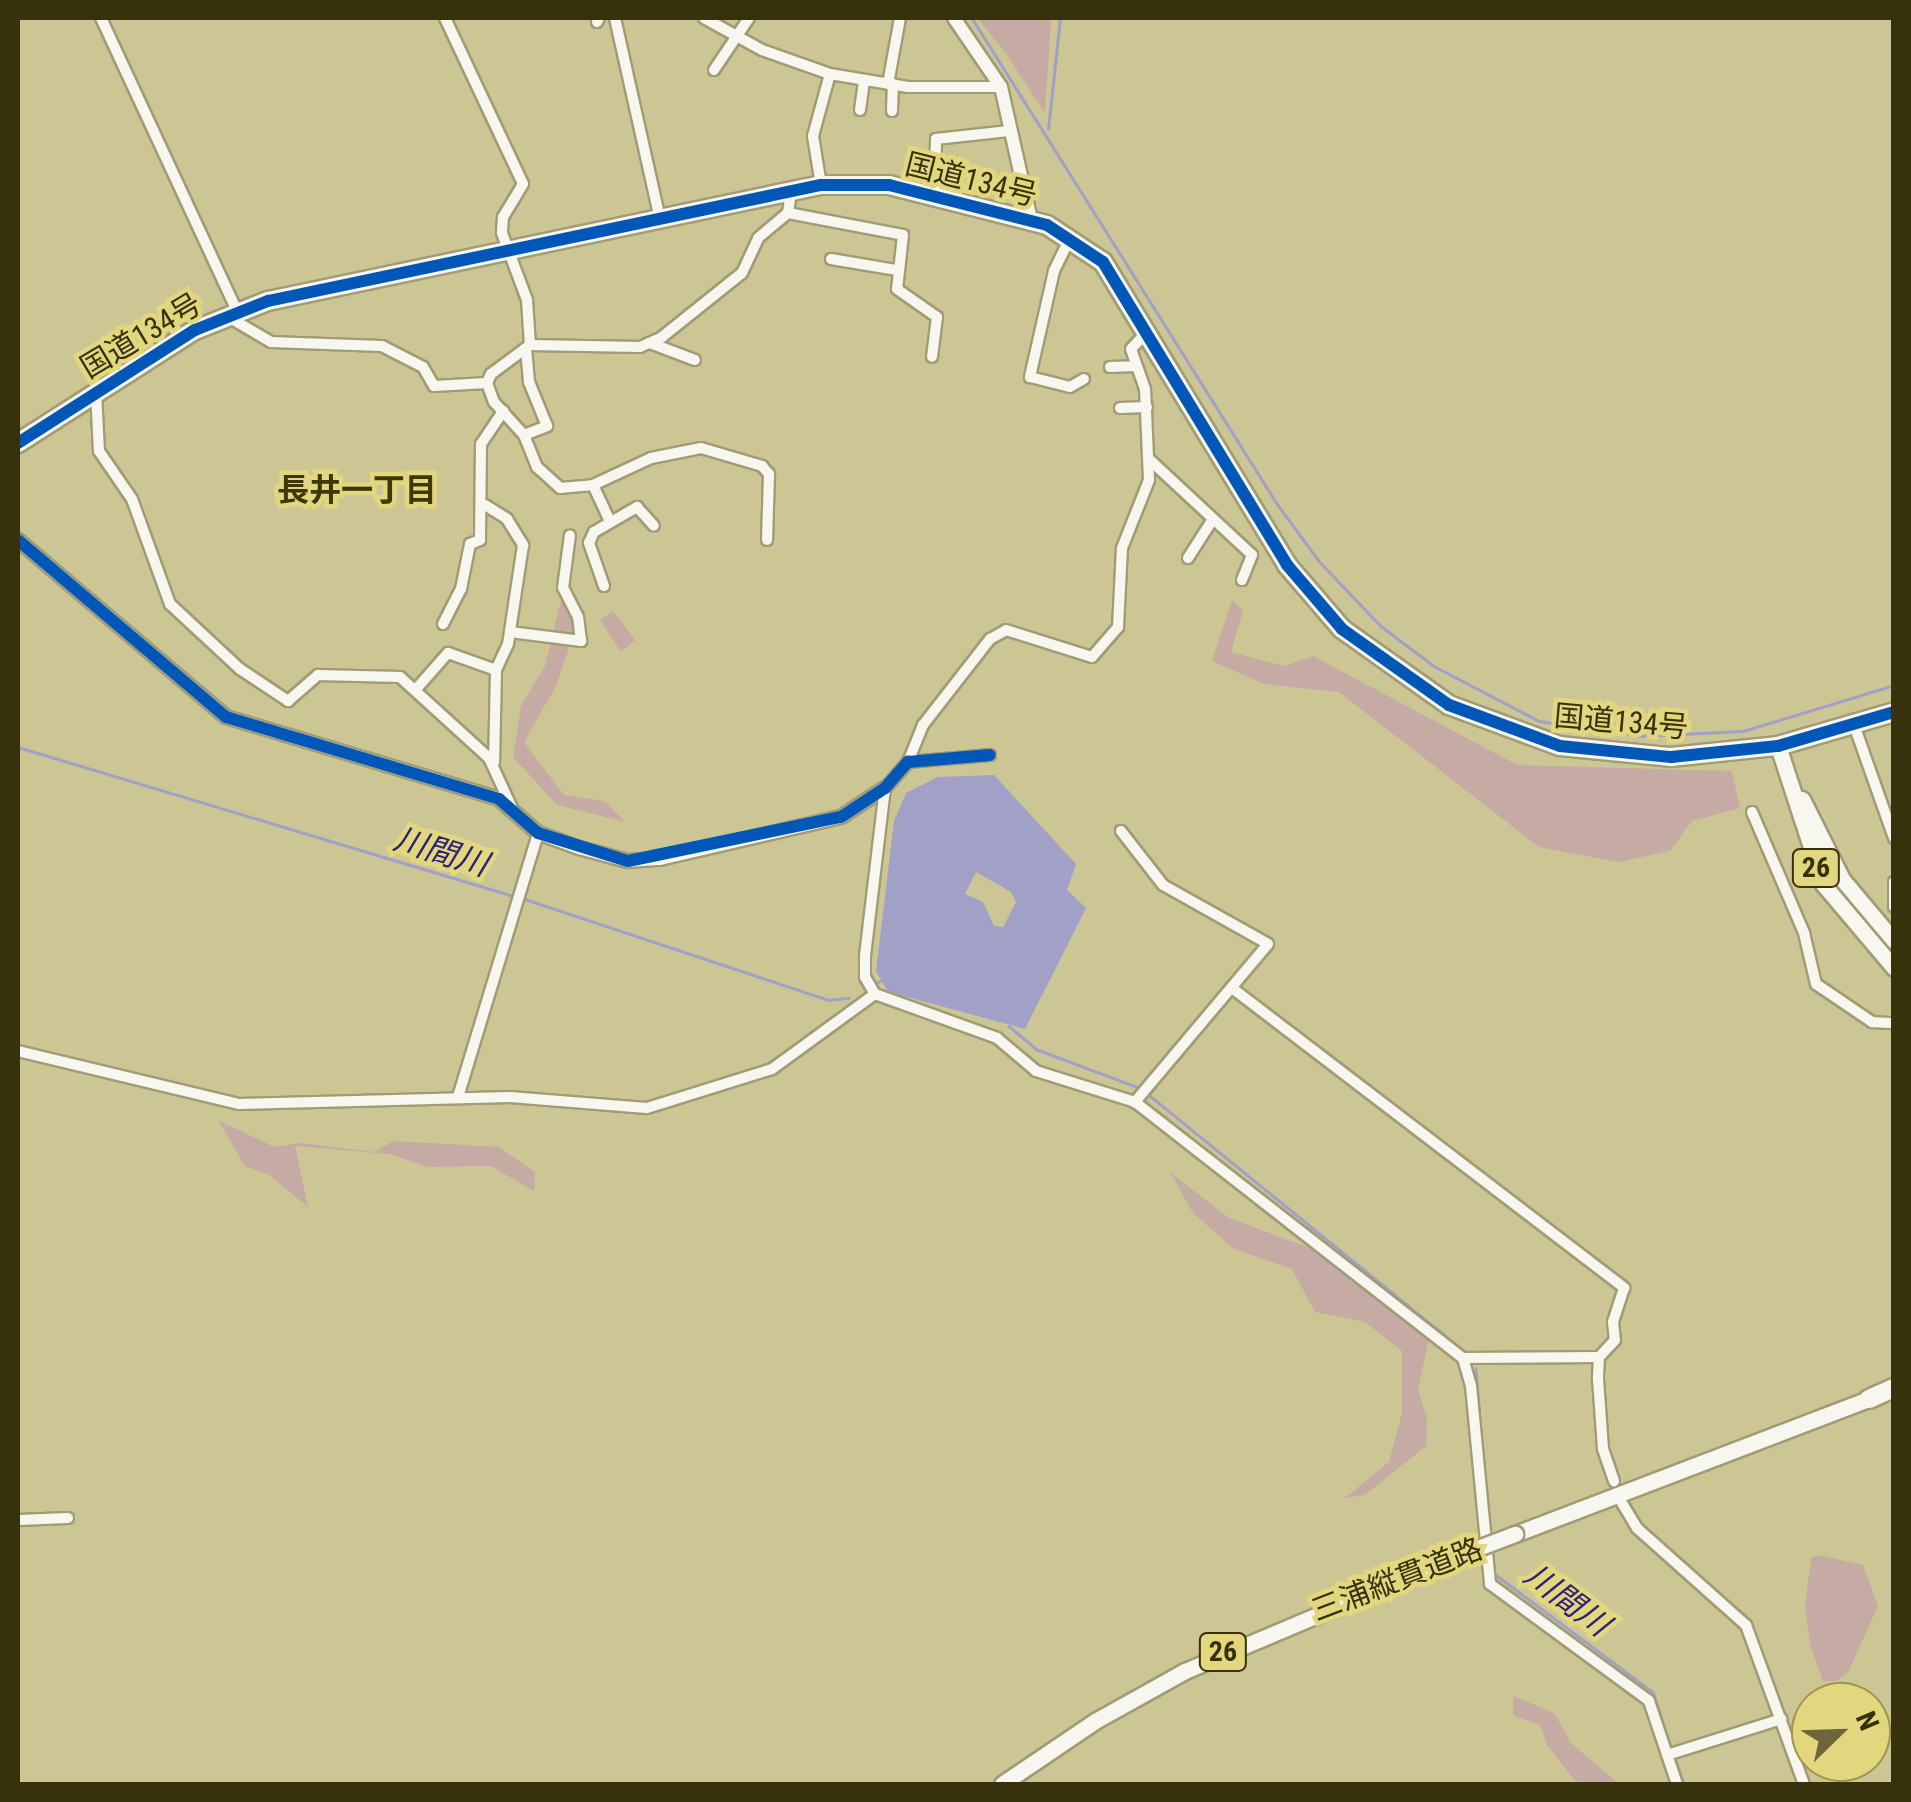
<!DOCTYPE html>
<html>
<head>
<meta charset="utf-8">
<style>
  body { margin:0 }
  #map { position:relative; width:1911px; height:1802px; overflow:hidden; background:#ccc695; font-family:"Roboto Condensed","Noto Sans JP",sans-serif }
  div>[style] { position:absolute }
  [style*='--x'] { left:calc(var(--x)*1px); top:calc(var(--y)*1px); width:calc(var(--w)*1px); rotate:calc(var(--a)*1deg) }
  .green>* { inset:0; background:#c6aaa4 }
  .water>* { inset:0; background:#a1a0c7 }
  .stream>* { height:2.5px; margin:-1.25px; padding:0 1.25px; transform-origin:1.25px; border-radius:1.25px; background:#a1a0c7 }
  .roads { filter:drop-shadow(2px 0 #a19c75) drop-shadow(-2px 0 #a19c75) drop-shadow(0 2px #a19c75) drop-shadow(0 -2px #a19c75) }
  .minor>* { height:10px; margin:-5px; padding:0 5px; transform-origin:5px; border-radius:5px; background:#f7f6ef }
  .tertiary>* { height:12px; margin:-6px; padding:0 6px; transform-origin:6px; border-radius:6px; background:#f7f6ef }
  .primary>* { height:15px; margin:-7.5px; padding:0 7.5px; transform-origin:7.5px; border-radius:7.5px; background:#f7f6ef }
  .trunk>* { height:18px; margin:-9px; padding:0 9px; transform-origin:9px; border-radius:9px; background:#f7f6ef }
  .motorway>* { height:18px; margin:-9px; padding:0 9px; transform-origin:9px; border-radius:9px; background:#f7f6ef }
  .bridges { filter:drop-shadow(2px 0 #a19c75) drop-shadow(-2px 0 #a19c75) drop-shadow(0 2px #a19c75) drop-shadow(0 -2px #a19c75) }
  .primary-bridge>* { height:15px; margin:-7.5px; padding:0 7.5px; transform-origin:7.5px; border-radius:7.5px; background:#f7f6ef }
  .cycleway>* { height:12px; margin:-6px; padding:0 6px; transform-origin:6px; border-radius:6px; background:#0057b8 }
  span { translate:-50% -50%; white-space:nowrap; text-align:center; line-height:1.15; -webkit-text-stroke:9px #e2d77f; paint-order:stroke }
  .shield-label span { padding:2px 8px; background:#e2d77f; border:2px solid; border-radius:8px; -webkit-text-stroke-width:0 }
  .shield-label { font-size:28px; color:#37320c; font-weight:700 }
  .street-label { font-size:30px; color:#37320c }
  .neighbourhood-label { font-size:32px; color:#3e3806; font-weight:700 }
  .water-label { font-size:32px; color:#2d2077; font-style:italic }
  .frame { position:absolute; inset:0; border:20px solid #37320c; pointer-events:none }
  .north { position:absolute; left:1791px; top:1682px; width:100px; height:100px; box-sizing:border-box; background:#e2d77f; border:2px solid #9e9551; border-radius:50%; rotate:67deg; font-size:28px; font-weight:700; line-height:40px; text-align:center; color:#37320c }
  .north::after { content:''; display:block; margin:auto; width:35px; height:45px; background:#6b663c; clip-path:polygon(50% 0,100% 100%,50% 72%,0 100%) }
</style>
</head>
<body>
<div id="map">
  <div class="green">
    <div style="clip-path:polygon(977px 18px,1051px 18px,1045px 113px,1005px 52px)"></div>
    <div style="clip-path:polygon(562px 596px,578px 622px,556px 686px,524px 742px,564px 795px,605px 801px,625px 822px,557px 805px,513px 757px,521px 706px,545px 666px)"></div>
    <div style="clip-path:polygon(1232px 600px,1243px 610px,1231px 652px,1284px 666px,1313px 656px,1517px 765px,1732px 771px,1740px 808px,1692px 821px,1670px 851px,1618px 862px,1539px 847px,1339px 692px,1264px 684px,1212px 661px)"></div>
    <div style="clip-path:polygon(613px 611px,635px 640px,621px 652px,600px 620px)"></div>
    <div style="clip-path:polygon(218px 1120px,274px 1147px,301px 1143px,374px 1152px,394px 1141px,499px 1147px,535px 1172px,534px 1191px,491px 1166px,427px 1167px,390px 1154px,295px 1146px,308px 1207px,269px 1175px,245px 1166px)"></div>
    <div style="clip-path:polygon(1170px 1172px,1229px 1218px,1313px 1249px,1429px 1338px,1418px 1389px,1427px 1419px,1426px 1446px,1365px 1495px,1345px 1498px,1329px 1511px,1389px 1462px,1402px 1413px,1402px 1351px,1365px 1322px,1315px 1312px,1292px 1269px,1234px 1249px,1193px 1213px)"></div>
    <div style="clip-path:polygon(1818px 1555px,1863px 1565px,1878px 1606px,1848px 1672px,1836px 1681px,1823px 1681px,1810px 1645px,1805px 1607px,1811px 1558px)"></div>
    <div style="clip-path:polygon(1513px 1696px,1554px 1713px,1572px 1744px,1619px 1784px,1575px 1781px,1547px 1745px,1540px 1725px,1513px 1715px)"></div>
  </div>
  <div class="water">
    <div style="clip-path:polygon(evenodd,994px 775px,1076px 864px,1067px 890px,1086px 908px,1025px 1029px,900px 995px,887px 990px,876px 971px,894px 821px,906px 793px,938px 777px,994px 775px,976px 872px,1011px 892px,1016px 902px,1003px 927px,994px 926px,983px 902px,965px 894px,976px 872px)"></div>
  </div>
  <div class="stream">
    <div style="--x:972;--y:18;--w:575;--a:57.86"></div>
    <div style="--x:1278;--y:505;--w:69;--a:53.8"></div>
    <div style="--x:1319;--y:561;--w:90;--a:46.4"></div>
    <div style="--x:1381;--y:626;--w:66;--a:37"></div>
    <div style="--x:1434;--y:666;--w:119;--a:27.6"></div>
    <div style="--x:1539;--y:721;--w:102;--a:8.4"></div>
    <div style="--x:1640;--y:736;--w:103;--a:-2.8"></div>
    <div style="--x:1743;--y:731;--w:158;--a:-16.9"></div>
    <div style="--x:1048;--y:129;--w:112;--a:-83.8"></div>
    <div style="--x:18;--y:747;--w:521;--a:16.73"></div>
    <div style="--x:525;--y:899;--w:320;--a:18.4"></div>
    <div style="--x:829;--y:1000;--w:20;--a:-6"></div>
    <div style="--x:874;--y:983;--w:10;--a:-17"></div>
    <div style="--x:1009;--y:1026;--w:35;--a:40"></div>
    <div style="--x:1036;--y:1049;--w:111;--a:20.6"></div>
    <div style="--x:1149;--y:1095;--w:407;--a:39.1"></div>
    <div style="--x:1476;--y:1368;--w:102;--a:85.5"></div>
    <div style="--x:1492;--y:1572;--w:201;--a:36.7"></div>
    <div style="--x:1653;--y:1692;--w:61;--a:71.9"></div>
    <div style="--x:1675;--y:1758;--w:28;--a:71"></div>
  </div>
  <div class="roads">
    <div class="minor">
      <div style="--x:101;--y:18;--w:323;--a:65.1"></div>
      <div style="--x:445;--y:18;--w:183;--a:64.8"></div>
      <div style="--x:523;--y:184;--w:39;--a:121"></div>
      <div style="--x:503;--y:217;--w:16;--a:94"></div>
      <div style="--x:502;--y:233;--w:72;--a:69.5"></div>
      <div style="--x:527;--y:300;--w:45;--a:86.2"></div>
      <div style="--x:530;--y:345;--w:49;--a:143.4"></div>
      <div style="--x:491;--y:374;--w:10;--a:114"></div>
      <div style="--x:487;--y:383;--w:20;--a:70"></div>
      <div style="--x:494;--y:402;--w:45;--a:47.7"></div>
      <div style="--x:524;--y:435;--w:35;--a:68"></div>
      <div style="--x:537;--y:467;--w:31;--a:42"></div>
      <div style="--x:560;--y:488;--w:33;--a:-5"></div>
      <div style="--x:593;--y:485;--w:64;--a:-25"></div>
      <div style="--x:651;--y:458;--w:51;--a:-11.3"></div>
      <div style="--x:701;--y:448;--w:64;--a:16.4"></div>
      <div style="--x:762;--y:466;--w:11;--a:49"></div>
      <div style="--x:769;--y:474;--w:66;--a:91.7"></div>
      <div style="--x:615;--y:18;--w:206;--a:77.4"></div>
      <div style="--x:704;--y:18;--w:66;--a:28.9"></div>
      <div style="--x:762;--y:50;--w:72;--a:19.4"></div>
      <div style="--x:597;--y:22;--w:4;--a:-63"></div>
      <div style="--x:714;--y:70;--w:63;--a:-56.1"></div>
      <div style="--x:888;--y:84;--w:67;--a:-79.7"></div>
      <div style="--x:860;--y:110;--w:29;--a:-82"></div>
      <div style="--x:892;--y:111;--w:27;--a:-88"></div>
      <div style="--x:821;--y:185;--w:50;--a:-99.3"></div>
      <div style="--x:813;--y:136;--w:64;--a:-74.7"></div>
      <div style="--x:830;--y:74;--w:79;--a:9.5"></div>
      <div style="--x:908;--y:87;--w:93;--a:0"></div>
      <div style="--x:935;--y:195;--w:56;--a:-89"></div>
      <div style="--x:936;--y:139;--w:73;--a:-6.3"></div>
      <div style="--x:788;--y:213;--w:117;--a:10.8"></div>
      <div style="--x:903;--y:235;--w:54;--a:96.3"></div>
      <div style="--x:897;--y:289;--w:49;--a:35"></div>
      <div style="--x:937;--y:317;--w:40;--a:97.1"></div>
      <div style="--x:1070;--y:238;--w:37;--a:116"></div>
      <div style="--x:1054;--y:271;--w:109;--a:102.8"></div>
      <div style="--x:1030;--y:377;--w:41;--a:14"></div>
      <div style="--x:1070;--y:387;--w:16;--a:-30"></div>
      <div style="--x:831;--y:259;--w:67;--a:9.5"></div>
      <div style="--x:225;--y:315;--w:53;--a:30.4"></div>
      <div style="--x:271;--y:342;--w:111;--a:2.1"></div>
      <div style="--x:382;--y:346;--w:46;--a:27.1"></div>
      <div style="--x:423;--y:367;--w:22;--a:60"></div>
      <div style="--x:434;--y:386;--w:53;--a:-3.2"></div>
      <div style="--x:650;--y:343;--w:48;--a:20.7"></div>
      <div style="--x:530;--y:345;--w:110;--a:1"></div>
      <div style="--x:640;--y:347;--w:24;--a:-24"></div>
      <div style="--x:662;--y:337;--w:102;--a:-38.7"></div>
      <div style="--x:742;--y:273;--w:38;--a:-65"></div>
      <div style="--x:758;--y:238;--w:39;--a:-40"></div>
      <div style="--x:788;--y:213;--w:22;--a:-82"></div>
      <div style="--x:1110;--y:367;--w:25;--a:-2"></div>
      <div style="--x:96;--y:392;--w:59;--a:87.1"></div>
      <div style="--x:99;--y:451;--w:58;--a:55.5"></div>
      <div style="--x:132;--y:499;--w:112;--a:70.1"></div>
      <div style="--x:170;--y:604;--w:96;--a:42.9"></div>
      <div style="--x:240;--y:669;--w:58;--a:33.7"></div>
      <div style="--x:288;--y:701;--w:40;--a:-41"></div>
      <div style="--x:318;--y:675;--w:82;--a:1.4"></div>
      <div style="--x:400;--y:677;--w:120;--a:42.3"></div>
      <div style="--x:489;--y:758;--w:55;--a:65.3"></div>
      <div style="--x:1120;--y:408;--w:27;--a:-2"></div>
      <div style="--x:524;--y:435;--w:25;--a:-21"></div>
      <div style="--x:547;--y:426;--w:48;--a:-112.2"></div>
      <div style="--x:529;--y:382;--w:34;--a:-95"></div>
      <div style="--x:1151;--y:461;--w:138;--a:42.9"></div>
      <div style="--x:1252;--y:555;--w:27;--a:112"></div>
      <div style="--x:593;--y:485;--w:38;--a:65"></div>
      <div style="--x:485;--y:505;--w:26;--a:32"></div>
      <div style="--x:507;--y:519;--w:31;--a:58"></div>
      <div style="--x:523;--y:545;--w:100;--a:98.6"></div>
      <div style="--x:508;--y:644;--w:29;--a:115"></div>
      <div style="--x:496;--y:670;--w:92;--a:91.2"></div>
      <div style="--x:1188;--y:558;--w:46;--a:-57.3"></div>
      <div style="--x:604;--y:586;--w:46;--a:-109.2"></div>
      <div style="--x:589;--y:543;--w:12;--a:-66"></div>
      <div style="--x:594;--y:532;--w:50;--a:-30.2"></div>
      <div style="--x:637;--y:507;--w:25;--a:48"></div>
      <div style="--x:443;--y:624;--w:39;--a:-63"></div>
      <div style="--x:461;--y:589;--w:46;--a:-78.7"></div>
      <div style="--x:470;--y:544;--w:11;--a:-22"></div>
      <div style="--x:480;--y:540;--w:96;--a:-89.4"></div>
      <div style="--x:481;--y:444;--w:40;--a:-56"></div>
      <div style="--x:510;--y:632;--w:72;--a:7.2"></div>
      <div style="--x:581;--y:641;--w:24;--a:-97"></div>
      <div style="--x:578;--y:617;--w:33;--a:-117"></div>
      <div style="--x:563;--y:588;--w:53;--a:-82.5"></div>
      <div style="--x:417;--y:688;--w:47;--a:-48.5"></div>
      <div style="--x:448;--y:653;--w:51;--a:19.5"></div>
      <div style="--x:1854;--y:725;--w:120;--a:70.5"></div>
      <div style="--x:990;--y:755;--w:82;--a:175.1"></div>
      <div style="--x:908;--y:762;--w:35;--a:131"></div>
      <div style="--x:885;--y:788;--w:169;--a:96.8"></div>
      <div style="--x:865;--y:956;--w:21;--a:90"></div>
      <div style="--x:865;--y:977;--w:20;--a:60"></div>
      <div style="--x:875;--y:994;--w:130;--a:19.8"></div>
      <div style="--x:997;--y:1038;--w:51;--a:40.2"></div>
      <div style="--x:1036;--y:1071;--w:104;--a:17.4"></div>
      <div style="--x:1135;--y:1102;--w:416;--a:38"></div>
      <div style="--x:1463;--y:1358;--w:136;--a:-0.4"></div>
      <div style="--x:908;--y:762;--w:40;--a:-68"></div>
      <div style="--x:923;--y:725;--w:109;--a:-52.1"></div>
      <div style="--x:990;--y:639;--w:18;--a:-29"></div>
      <div style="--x:1006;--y:630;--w:90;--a:17.4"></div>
      <div style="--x:1092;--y:657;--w:40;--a:-49"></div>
      <div style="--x:1118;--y:627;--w:79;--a:-87.1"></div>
      <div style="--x:1122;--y:548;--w:73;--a:-68.3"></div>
      <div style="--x:1149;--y:480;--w:91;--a:-92.5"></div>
      <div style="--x:1145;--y:389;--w:42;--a:-109.3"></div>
      <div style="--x:1131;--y:349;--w:25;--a:-47"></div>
      <div style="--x:1752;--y:812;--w:132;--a:66.7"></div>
      <div style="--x:1804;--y:933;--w:52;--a:76.8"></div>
      <div style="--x:1816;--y:984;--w:68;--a:34.2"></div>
      <div style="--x:1872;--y:1022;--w:22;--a:3"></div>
      <div style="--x:1121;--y:831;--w:68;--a:52.1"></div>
      <div style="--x:1163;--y:885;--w:120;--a:29.3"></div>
      <div style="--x:1268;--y:944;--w:207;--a:130.1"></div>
      <div style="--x:1894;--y:882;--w:25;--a:90"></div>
      <div style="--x:1232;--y:988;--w:494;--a:37.4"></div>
      <div style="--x:1624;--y:1288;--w:36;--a:108"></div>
      <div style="--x:1613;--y:1322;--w:18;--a:84"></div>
      <div style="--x:1615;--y:1340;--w:23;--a:133"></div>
      <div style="--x:1599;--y:1357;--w:22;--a:93"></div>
      <div style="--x:1598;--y:1379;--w:70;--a:85.9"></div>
      <div style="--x:1603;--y:1449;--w:34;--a:71"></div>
      <div style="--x:18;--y:1051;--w:227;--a:13.5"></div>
      <div style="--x:239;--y:1104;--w:271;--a:-1.5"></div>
      <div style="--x:510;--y:1097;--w:137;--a:4.6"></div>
      <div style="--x:647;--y:1108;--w:131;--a:-17.3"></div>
      <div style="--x:772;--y:1069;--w:127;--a:-36.1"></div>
      <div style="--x:458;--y:1097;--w:276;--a:-73.1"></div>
      <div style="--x:1463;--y:1358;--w:29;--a:74"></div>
      <div style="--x:1471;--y:1386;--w:199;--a:84.5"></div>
      <div style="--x:1490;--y:1584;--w:197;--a:36.3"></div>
      <div style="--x:1649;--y:1701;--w:88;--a:71.4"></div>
      <div style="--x:1622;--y:1503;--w:29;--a:59"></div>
      <div style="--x:1637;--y:1528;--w:146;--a:41.7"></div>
      <div style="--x:1746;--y:1625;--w:169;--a:70"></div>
      <div style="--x:18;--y:1520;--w:50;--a:-2.3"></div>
      <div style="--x:1667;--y:1755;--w:120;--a:-17.5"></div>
    </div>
    <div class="tertiary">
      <div style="--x:954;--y:18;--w:83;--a:55.7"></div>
      <div style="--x:1001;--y:87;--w:136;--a:77.3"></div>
      <div style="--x:18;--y:540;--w:273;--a:40.4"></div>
      <div style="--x:226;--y:717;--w:285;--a:16.7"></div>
      <div style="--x:499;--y:799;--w:52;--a:41.1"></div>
      <div style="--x:538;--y:833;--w:44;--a:20.1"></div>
      <div style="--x:579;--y:848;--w:51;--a:14.9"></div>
      <div style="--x:628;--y:861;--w:32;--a:-4"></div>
      <div style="--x:660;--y:859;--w:186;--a:-13.1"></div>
      <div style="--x:841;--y:817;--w:53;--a:-33.4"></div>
    </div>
    <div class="primary">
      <div style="--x:1778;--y:746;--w:145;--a:71.9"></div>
      <div style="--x:1823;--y:884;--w:110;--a:49.8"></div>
      <div style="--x:1802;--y:799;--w:89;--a:63.4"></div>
      <div style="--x:1842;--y:879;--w:81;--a:50"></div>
      <div style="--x:1515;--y:1534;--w:379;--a:-20.9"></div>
      <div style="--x:1002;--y:1784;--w:112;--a:-34.1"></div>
      <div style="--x:1095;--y:1721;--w:103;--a:-29.1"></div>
      <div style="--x:1185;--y:1671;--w:301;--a:-22.9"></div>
    </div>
    <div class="trunk">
      <div style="--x:18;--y:443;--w:210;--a:-32.6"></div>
      <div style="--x:195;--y:330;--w:79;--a:-21.7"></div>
      <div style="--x:268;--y:301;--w:565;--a:-11.85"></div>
      <div style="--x:821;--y:185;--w:68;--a:0"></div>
      <div style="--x:889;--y:185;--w:163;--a:14.2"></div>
      <div style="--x:1047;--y:225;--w:67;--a:33.5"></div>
      <div style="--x:1103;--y:262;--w:354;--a:58.7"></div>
      <div style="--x:1287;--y:565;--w:84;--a:49.3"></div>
      <div style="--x:1342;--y:629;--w:131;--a:35.4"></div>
      <div style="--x:1449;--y:705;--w:118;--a:20.3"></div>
      <div style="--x:1560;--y:746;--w:112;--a:5.7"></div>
      <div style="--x:1671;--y:757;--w:108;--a:-5.9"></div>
      <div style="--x:1778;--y:746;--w:121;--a:-16.3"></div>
    </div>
    <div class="motorway">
      <div style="--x:1869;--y:1399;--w:27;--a:-24"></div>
    </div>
  </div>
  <div class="bridges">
    <div class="primary-bridge">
      <div style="--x:1462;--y:1554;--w:57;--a:-20.7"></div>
    </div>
  </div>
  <div class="cycleway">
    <div style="--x:18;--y:443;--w:210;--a:-32.6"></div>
    <div style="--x:195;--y:330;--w:79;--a:-21.7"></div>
    <div style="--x:268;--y:301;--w:565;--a:-11.85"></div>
    <div style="--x:821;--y:185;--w:68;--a:0"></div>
    <div style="--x:889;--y:185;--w:163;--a:14.2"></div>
    <div style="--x:1047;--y:225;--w:67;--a:33.5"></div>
    <div style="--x:1103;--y:262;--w:354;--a:58.7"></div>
    <div style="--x:1287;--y:565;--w:84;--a:49.3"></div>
    <div style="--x:1342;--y:629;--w:131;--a:35.4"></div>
    <div style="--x:1449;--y:705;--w:118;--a:20.3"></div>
    <div style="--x:1560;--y:746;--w:112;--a:5.7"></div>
    <div style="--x:1671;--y:757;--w:108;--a:-5.9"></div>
    <div style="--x:1778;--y:746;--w:121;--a:-16.3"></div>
    <div style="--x:18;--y:540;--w:273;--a:40.4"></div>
    <div style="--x:226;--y:717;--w:285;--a:16.7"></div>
    <div style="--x:499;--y:799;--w:52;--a:41.1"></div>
    <div style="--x:538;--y:833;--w:94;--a:17.3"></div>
    <div style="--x:628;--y:861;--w:217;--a:-11.7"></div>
    <div style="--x:841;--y:817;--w:53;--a:-33.4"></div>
    <div style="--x:885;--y:788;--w:35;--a:-49"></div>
    <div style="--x:908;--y:762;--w:82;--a:-4.9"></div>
  </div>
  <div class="shield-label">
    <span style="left:1816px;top:868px">26</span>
    <span style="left:1223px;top:1652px">26</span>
  </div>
  <div class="street-label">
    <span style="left:971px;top:180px;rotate:14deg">国道134号</span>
    <span style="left:141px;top:336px;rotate:-31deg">国道134号</span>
    <span style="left:1621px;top:722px;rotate:5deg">国道134号</span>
    <span style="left:1397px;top:1580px;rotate:-21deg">三浦縦貫道路</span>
  </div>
  <div class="neighbourhood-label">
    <span style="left:357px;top:490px">長井一丁目</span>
  </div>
  <div class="water-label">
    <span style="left:441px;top:852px;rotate:17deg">川間川</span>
    <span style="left:1567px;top:1600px;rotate:37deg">川間川</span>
  </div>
  <div class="frame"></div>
  <div class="north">N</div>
</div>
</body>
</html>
